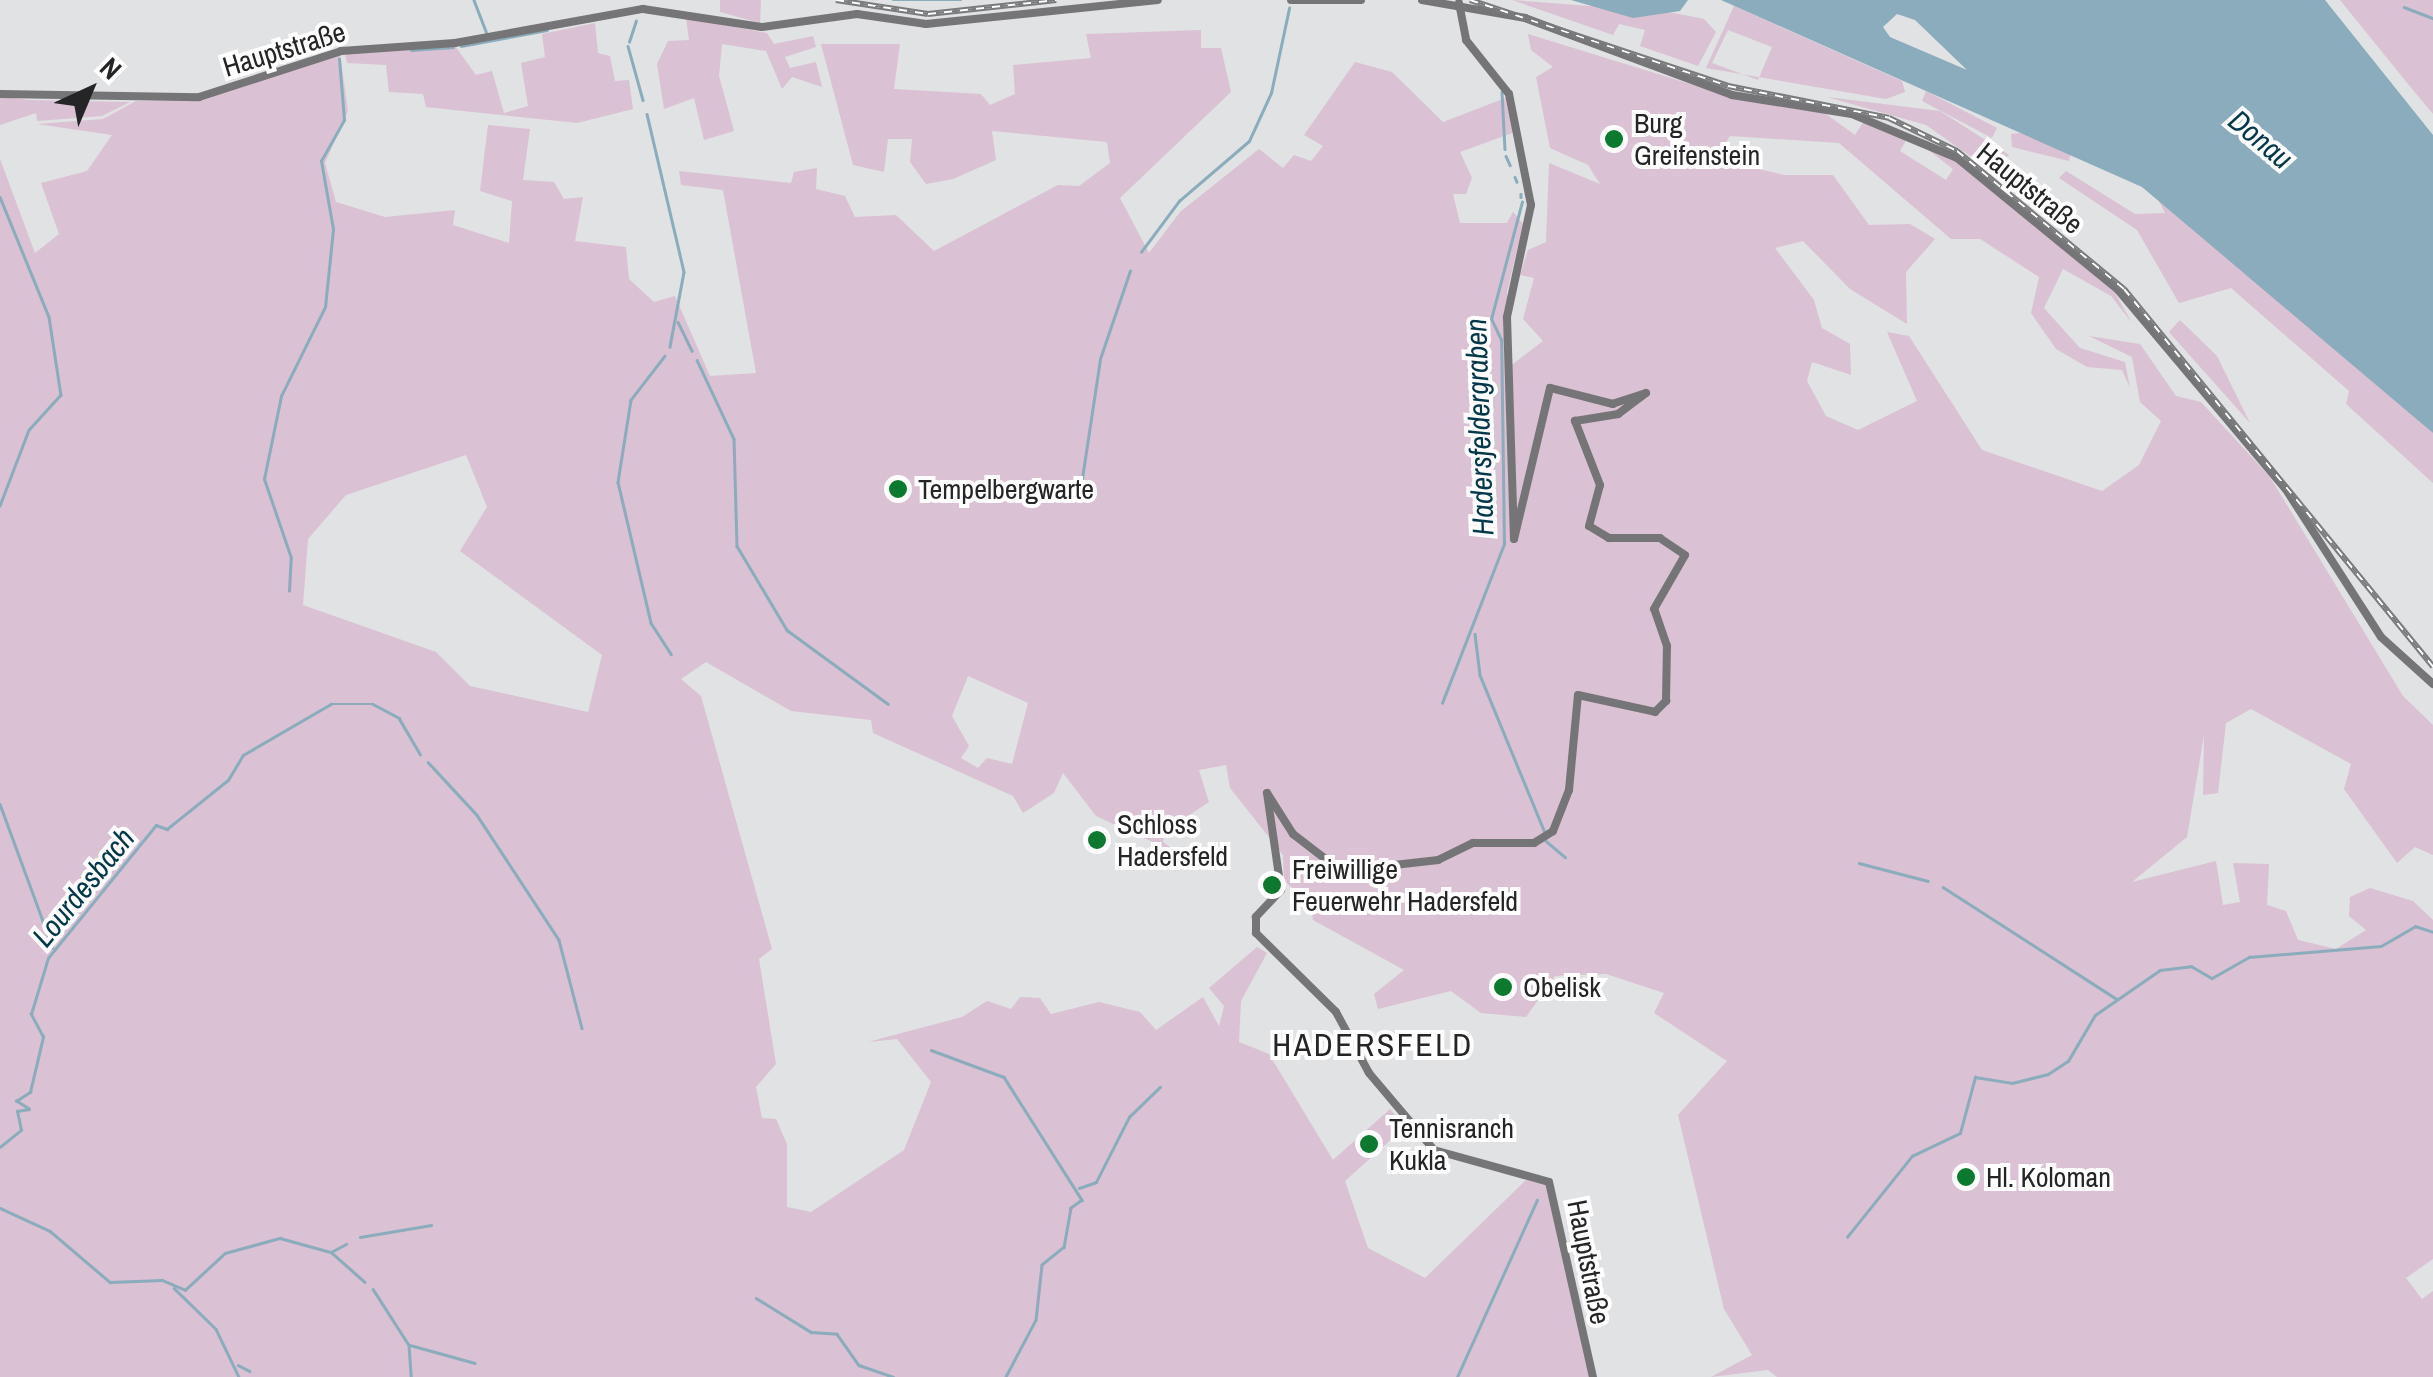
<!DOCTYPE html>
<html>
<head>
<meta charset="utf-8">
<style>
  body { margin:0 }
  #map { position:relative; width:2433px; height:1377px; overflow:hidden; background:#e1e2e4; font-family:"Archivo Narrow",sans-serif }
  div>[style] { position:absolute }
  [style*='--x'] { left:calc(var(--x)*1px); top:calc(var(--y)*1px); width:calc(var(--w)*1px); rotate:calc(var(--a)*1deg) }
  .green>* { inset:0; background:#dac1d3 }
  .water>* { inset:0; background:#8aacbc }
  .stream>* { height:2.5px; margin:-1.25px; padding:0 1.25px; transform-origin:1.25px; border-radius:1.25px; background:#8aacbc }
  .secondary>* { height:8px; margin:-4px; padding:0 4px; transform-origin:4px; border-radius:4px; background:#757476 }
  .rail>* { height:6px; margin-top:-3px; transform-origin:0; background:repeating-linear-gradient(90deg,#fff 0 8px,#797a7c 0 16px); box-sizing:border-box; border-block:2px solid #797a7c }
  .dots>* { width:28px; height:28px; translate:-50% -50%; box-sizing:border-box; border:5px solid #fff; border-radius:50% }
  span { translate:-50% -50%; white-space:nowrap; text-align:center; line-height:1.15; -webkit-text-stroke:8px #fff; paint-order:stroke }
  .street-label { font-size:28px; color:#252527 }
  .poi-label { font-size:28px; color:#252527 }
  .left { translate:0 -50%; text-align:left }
  .water-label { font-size:30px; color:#043749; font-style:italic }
  .quarter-label { font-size:32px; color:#252527; letter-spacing:2.5px }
  .north { position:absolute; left:40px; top:40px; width:100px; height:100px; -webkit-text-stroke:8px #fff; paint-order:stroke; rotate:44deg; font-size:28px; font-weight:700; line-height:40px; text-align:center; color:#252527 }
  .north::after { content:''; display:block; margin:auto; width:35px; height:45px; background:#252527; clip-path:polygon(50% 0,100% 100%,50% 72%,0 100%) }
</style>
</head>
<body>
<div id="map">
  <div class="green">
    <div style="clip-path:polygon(720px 0,761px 0,760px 23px,720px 12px)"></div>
    <div style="clip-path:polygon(1512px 0,1669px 12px,1704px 19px,1716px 32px,1698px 66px,1640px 46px,1645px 30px,1619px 24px,1613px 35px)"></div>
    <div style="clip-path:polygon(2340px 0,2433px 0,2433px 114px,2408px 84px)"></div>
    <div style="clip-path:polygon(evenodd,1734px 6px,1902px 81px,1905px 92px,1886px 99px,1706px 68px,1734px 6px,1728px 30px,1772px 47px,1758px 80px,1712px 63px,1728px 30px)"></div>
    <div style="clip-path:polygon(686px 18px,767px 33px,774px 44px,813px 36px,816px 47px,785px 57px,790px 68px,816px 62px,822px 87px,792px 77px,782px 89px,766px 51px,722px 44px,719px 76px,734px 131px,704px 140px,694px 98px,664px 109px,657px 64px,668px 41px,689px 40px)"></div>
    <div style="clip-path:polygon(595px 23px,598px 53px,610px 56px,615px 81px,629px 80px,633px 109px,577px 123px,426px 107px,423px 94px,389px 92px,386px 65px,347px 63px,345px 53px,455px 46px,476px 75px,492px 71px,504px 113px,528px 106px,521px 63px,545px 57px,542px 34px)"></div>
    <div style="clip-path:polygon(evenodd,1201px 30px,1201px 48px,1221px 48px,1231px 92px,1120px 198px,1149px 253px,1180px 212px,1259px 149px,1283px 168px,1294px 155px,1311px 161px,1323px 146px,1304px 135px,1355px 62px,1392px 72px,1443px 122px,1508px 97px,1515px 132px,1460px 152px,1472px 178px,1466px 194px,1453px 194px,1460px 223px,1507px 223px,1513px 212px,1523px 224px,1507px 292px,1509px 367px,1543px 341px,1523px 319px,1534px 278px,1520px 275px,1528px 250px,1546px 242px,1549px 163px,1600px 184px,1588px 165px,1550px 148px,1536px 77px,1553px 67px,1531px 50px,1528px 34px,1739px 99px,1822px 111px,1855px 135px,1864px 121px,1909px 135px,1900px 151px,1946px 180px,1953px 169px,1927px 149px,1961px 164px,2111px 286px,2132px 323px,2111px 296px,2063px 269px,2044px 308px,2080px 348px,2125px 362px,2130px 388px,2122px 370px,2087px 367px,2056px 349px,2031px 313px,2039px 277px,1980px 239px,1951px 239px,1839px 143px,1730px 136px,1721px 150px,1733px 163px,1784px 175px,1833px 175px,1869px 225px,1910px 224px,1935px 239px,1906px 272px,1907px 324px,1850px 289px,1803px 241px,1775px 248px,1814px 300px,1822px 328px,1850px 344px,1851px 375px,1812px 362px,1807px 381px,1826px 416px,1858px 430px,1917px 401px,1887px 332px,1909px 336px,1982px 450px,2102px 491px,2139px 465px,2161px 421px,2140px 402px,2132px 357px,2089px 336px,2140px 344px,2176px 396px,2201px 402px,2270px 477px,2403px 696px,2433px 725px,2433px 855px,2415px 847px,2397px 863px,2344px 789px,2351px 764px,2251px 709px,2226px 723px,2218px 793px,2203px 795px,2204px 735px,2187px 837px,2132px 882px,2216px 861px,2223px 905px,2240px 902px,2233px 863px,2269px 864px,2267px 905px,2286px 911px,2298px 940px,2336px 949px,2366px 930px,2349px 916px,2350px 897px,2370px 888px,2413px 901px,2433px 920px,2433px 1259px,2406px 1278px,2422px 1299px,2433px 1291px,2433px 1377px,1777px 1377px,1768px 1370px,1711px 1377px,1752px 1355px,1724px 1309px,1678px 1115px,1727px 1061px,1654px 1013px,1664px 993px,1606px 974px,1571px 975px,1555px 976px,1526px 1017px,1481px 1013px,1451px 991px,1378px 1009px,1374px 994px,1404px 970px,1313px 920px,1310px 902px,1284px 881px,1283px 855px,1230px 788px,1226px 765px,1199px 770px,1209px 802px,1165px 831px,1163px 842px,1179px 854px,1096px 816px,1063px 773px,1054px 793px,1023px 813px,1013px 796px,873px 733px,871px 720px,791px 711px,706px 662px,681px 679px,701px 696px,772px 949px,759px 959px,776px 1064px,756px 1087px,762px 1118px,776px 1119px,787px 1144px,787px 1207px,811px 1212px,904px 1150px,931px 1082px,897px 1039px,868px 1042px,962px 1017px,987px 1001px,1011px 1009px,1020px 997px,1040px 998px,1051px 1014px,1099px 1002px,1140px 1012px,1156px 1030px,1203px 997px,1219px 1026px,1224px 1006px,1209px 988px,1257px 947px,1267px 953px,1241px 1001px,1239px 1042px,1269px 1054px,1333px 1160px,1390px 1109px,1405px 1127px,1345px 1181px,1368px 1248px,1425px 1278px,1528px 1178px,1545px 1180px,1591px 1377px,0 1377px,0 159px,35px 253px,59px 234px,41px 183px,87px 171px,112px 135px,37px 124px,103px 119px,136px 101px,200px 100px,340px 54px,348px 111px,325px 163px,336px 202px,385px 217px,455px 210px,453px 225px,509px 243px,512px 201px,480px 191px,488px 125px,530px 129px,523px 180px,554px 182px,564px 199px,583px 197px,575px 241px,626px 247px,629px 279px,654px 302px,675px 296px,710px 376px,756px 373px,723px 190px,681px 185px,679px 171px,791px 183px,794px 172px,817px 168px,816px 189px,845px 196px,855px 217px,896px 215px,934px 251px,1058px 185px,1079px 186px,1110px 163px,1107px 142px,992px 131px,996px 160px,953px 179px,926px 184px,910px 162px,912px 139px,888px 139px,884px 172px,853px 165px,821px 44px,900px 44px,894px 89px,981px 94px,990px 105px,1015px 94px,1013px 65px,1091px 58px,1086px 34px,1201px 30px,466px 455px,487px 507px,460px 551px,602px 655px,588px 712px,470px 686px,436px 652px,303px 605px,308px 539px,346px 495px,466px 455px,1201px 30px,968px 676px,1028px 703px,1012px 764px,987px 758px,978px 768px,961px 758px,969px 746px,952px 716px,968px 676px)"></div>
    <div style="clip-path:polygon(1926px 91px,1997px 128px,1992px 138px,1922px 101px)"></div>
    <div style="clip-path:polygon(0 96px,28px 100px,130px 102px,102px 116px,37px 121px,36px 113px,0 125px)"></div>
    <div style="clip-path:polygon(1827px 97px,1940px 111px,2009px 155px,1990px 170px,1926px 125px)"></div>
    <div style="clip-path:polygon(2021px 133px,2071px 150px,2069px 161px,2012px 147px,2011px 134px)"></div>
    <div style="clip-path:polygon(2066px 171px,2135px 214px,2165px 213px,2157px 197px,2292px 305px,2433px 433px,2433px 483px,2346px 404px,2349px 391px,2231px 288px,2179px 303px,2137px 230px,2059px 178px)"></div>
    <div style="clip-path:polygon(2180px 320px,2217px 356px,2250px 423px,2169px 332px)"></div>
  </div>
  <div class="water">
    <div style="clip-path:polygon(1571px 0,1688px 0,1680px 11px,1633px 18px)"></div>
    <div style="clip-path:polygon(evenodd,1721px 0,2325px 0,2433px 135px,2433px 433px,2142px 187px,1721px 0,1897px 14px,1915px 20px,1967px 70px,1890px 37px,1883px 27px,1897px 14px)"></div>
  </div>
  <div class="stream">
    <div style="--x:474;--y:0;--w:34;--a:69"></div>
    <div style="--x:893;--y:0;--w:68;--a:0"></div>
    <div style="--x:2404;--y:7;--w:31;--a:21"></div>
    <div style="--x:629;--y:42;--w:22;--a:-72"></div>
    <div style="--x:461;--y:46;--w:87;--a:-10.5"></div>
    <div style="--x:628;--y:46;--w:56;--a:74.5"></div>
    <div style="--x:411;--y:50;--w:42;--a:-4.1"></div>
    <div style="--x:1502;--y:92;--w:57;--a:87"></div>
    <div style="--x:647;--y:114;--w:162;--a:76.8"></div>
    <div style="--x:684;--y:272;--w:76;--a:100.6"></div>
    <div style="--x:1506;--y:156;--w:10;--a:66"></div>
    <div style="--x:1515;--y:177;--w:5;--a:68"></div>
    <div style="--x:1521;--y:194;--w:3;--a:90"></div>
    <div style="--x:0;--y:197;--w:130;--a:67.8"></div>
    <div style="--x:49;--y:317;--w:79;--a:81.3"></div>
    <div style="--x:61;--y:395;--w:47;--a:132.4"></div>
    <div style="--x:29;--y:430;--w:81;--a:110.9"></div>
    <div style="--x:1141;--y:252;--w:64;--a:-53.3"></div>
    <div style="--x:1179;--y:201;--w:92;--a:-40.6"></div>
    <div style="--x:1249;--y:141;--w:53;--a:-65.4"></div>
    <div style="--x:1271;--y:93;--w:87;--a:-78"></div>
    <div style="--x:678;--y:322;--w:32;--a:64"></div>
    <div style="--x:665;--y:356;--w:56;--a:127.7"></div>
    <div style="--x:631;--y:400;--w:83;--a:99"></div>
    <div style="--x:618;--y:482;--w:145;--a:76.8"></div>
    <div style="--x:651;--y:623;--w:37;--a:57"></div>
    <div style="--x:697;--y:360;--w:87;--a:64.9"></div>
    <div style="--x:734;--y:439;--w:107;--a:88.4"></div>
    <div style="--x:737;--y:546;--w:98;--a:59.2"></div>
    <div style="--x:787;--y:630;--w:125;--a:36.2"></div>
    <div style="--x:1081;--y:485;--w:127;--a:-81.4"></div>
    <div style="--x:1100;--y:359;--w:93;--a:-71.2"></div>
    <div style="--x:289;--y:591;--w:33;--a:-87"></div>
    <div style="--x:291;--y:558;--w:83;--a:-108.9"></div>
    <div style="--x:264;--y:479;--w:85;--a:-78.4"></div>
    <div style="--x:281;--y:396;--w:99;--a:-63.7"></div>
    <div style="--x:325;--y:307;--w:78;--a:-84.1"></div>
    <div style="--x:333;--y:229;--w:69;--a:-100"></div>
    <div style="--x:321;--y:161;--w:47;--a:-60.7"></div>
    <div style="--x:344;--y:120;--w:61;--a:-94.7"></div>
    <div style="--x:1475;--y:634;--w:41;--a:83"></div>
    <div style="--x:1480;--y:675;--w:171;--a:67.6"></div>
    <div style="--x:1442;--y:703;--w:171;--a:-68.7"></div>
    <div style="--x:1504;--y:544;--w:204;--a:-90.8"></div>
    <div style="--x:1501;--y:340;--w:23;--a:-115"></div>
    <div style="--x:1491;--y:319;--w:121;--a:-75.2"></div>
    <div style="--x:428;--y:762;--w:72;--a:47.2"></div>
    <div style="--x:477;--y:815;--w:149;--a:56.7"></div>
    <div style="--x:559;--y:940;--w:91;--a:75.4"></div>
    <div style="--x:0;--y:804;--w:153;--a:69.8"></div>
    <div style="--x:1546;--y:841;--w:25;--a:40"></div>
    <div style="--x:1859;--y:863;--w:71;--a:14.6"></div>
    <div style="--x:1943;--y:887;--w:207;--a:32.8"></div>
    <div style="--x:931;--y:1050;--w:78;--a:20.3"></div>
    <div style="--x:1004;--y:1077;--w:146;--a:57.6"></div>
    <div style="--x:1082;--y:1200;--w:14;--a:144"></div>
    <div style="--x:1071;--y:1208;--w:40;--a:100"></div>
    <div style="--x:1064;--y:1247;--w:28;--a:141"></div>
    <div style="--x:1042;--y:1265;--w:55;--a:96.2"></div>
    <div style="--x:1036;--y:1320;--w:64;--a:117.8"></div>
    <div style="--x:0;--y:1147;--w:27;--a:-39"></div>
    <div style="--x:21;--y:1130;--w:19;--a:-102"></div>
    <div style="--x:17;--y:1111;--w:12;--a:-9"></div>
    <div style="--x:29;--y:1109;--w:15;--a:-148"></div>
    <div style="--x:16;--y:1101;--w:17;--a:-33"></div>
    <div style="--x:30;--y:1092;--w:57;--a:-76.7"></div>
    <div style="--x:43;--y:1037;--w:26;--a:-118"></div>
    <div style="--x:31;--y:1014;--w:59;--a:-73.1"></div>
    <div style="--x:48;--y:958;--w:171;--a:-50.9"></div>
    <div style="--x:156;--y:825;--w:12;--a:20"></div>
    <div style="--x:167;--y:829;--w:78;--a:-38.8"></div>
    <div style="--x:228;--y:780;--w:29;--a:-59"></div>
    <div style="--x:243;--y:755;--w:102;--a:-30.1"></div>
    <div style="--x:331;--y:704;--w:42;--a:0"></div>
    <div style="--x:373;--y:704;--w:30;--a:28"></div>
    <div style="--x:399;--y:718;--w:42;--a:59.7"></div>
    <div style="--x:1079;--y:1188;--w:18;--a:-19"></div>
    <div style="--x:1096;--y:1182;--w:73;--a:-63.1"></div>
    <div style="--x:1129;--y:1117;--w:43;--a:-44.1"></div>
    <div style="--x:0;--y:1208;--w:55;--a:24.7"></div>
    <div style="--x:50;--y:1231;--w:79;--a:40.4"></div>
    <div style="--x:110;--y:1282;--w:52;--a:-2.2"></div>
    <div style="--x:162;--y:1280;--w:25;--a:23"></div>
    <div style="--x:185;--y:1290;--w:54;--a:-42.8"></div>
    <div style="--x:225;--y:1253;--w:57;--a:-15.3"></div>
    <div style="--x:280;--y:1238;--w:53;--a:15.4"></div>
    <div style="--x:331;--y:1252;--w:45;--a:41.4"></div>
    <div style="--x:360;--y:1237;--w:72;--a:-9.6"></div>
    <div style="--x:1847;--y:1237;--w:104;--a:-51.3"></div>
    <div style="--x:1912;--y:1156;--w:53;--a:-25.6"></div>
    <div style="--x:1960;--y:1133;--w:58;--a:-75"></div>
    <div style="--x:1975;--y:1077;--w:37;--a:9"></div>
    <div style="--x:2012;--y:1083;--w:37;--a:-14"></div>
    <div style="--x:2048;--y:1074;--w:24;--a:-33"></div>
    <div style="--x:2068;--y:1061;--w:53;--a:-59.6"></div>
    <div style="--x:2095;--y:1015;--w:79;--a:-34.7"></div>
    <div style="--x:2160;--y:970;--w:31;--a:-7"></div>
    <div style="--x:2191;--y:966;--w:24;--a:30"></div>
    <div style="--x:2212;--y:978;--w:43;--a:-29.6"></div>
    <div style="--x:2249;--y:957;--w:132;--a:-4.8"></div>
    <div style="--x:2381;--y:946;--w:39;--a:-30"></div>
    <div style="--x:2415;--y:926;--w:19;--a:18"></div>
    <div style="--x:331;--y:1252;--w:17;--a:-28"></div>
    <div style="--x:174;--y:1288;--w:59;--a:44.3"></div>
    <div style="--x:216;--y:1329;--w:53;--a:64.4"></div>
    <div style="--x:373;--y:1289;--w:67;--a:57.3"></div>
    <div style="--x:409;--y:1345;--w:32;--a:86"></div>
    <div style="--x:756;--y:1298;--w:65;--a:31.7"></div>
    <div style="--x:811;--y:1332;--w:26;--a:4"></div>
    <div style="--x:837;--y:1334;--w:38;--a:55"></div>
    <div style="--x:859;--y:1365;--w:36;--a:19"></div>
    <div style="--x:410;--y:1345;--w:67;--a:15.5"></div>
    <div style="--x:238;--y:1365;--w:13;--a:27"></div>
    <div style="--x:1457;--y:1377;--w:194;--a:-65.7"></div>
  </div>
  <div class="secondary">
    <div style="--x:1291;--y:0;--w:70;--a:0"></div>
    <div style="--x:1422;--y:0;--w:105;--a:9.9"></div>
    <div style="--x:1525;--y:18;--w:221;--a:20.4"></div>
    <div style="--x:1732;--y:95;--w:121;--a:9"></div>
    <div style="--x:1852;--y:114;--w:114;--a:22.7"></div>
    <div style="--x:1957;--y:158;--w:208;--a:39.3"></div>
    <div style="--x:2118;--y:290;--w:259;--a:49.9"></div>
    <div style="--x:2285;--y:488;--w:177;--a:57.2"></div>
    <div style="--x:2381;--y:637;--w:70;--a:42.1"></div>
    <div style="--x:1459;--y:3;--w:38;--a:79"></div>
    <div style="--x:1466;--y:40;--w:69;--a:51.5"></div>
    <div style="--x:1509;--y:94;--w:113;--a:78.8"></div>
    <div style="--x:1531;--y:205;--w:115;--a:102.1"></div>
    <div style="--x:1507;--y:317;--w:222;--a:88.2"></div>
    <div style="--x:0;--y:94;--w:199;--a:0.9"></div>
    <div style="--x:199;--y:97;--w:149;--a:-17.9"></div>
    <div style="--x:341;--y:51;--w:114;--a:-4"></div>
    <div style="--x:455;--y:43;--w:191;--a:-10.3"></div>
    <div style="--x:643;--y:9;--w:120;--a:8.6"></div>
    <div style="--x:762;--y:27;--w:96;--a:-7.8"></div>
    <div style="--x:857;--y:14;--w:70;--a:8.2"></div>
    <div style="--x:926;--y:24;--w:233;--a:-5.9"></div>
    <div style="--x:1267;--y:793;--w:49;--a:57.6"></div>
    <div style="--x:1293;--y:834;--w:61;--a:37.6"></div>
    <div style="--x:1341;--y:871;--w:98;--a:-6.5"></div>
    <div style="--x:1438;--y:860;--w:39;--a:-26"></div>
    <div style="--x:1473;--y:843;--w:61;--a:0"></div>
    <div style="--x:1534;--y:843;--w:22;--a:-32"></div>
    <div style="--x:1553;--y:831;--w:44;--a:-68.7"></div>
    <div style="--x:1569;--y:790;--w:95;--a:-84.6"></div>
    <div style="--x:1578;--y:695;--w:79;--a:12.4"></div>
    <div style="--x:1655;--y:712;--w:16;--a:-45"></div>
    <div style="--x:1666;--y:701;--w:55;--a:-89"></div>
    <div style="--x:1667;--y:646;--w:39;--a:-109"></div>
    <div style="--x:1654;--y:609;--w:62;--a:-60.1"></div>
    <div style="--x:1685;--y:555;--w:30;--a:-146"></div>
    <div style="--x:1660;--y:538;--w:51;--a:180"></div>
    <div style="--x:1609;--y:538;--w:23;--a:-149"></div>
    <div style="--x:1589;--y:526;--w:42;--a:-75"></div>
    <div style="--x:1600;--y:485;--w:69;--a:-111.3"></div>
    <div style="--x:1575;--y:421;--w:44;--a:-9.2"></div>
    <div style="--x:1618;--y:414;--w:35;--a:-37"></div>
    <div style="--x:1646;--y:393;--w:35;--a:162"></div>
    <div style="--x:1613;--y:404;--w:65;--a:-165.7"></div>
    <div style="--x:1550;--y:388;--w:155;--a:103.4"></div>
    <div style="--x:1267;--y:793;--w:98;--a:81.8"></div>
    <div style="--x:1281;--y:890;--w:37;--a:133"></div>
    <div style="--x:1256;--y:917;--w:16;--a:90"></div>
    <div style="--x:1256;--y:933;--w:112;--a:44.6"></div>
    <div style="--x:1336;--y:1012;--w:69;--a:61.6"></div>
    <div style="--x:1369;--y:1073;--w:101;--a:49.8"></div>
    <div style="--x:1434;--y:1150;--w:119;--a:15.5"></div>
    <div style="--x:1549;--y:1182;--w:200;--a:77.3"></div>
  </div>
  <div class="rail">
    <div style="--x:836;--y:0;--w:93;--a:8.7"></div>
    <div style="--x:928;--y:14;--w:129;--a:-6.2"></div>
    <div style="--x:1470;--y:0;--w:272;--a:18.4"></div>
    <div style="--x:1728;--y:86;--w:164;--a:11.2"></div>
    <div style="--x:1889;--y:118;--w:76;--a:25.9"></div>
    <div style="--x:1957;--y:151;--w:217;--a:39.6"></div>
    <div style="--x:2124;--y:289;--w:488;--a:50.7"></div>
  </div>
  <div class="dots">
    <div style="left:1614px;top:139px;background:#0b7a2f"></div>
    <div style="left:898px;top:489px;background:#0b7a2f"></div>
    <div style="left:1097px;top:840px;background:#0b7a2f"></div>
    <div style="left:1272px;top:885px;background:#0b7a2f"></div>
    <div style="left:1503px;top:987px;background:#0b7a2f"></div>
    <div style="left:1369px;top:1144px;background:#0b7a2f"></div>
    <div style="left:1966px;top:1177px;background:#0b7a2f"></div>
  </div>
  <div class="street-label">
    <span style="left:284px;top:49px;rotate:-17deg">Hauptstraße</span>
    <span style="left:2030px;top:188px;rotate:39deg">Hauptstraße</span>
    <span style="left:1589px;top:1262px;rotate:79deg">Hauptstraße</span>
  </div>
  <div class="poi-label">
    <span class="left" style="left:1634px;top:139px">Burg<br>Greifenstein</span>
    <span class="left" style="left:918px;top:489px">Tempelbergwarte</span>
    <span class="left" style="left:1117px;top:840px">Schloss<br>Hadersfeld</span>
    <span class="left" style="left:1292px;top:885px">Freiwillige<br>Feuerwehr Hadersfeld</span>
    <span class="left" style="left:1523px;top:987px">Obelisk</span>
    <span class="left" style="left:1389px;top:1144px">Tennisranch<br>Kukla</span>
    <span class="left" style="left:1986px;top:1177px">Hl. Koloman</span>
  </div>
  <div class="water-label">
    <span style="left:2261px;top:139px;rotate:40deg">Donau</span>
    <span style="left:1479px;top:427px;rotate:-92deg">Hadersfeldergraben</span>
    <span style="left:83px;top:887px;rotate:-51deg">Lourdesbach</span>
  </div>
  <div class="quarter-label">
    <span style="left:1373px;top:1045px">HADERSFELD</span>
  </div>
  <div class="north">N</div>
</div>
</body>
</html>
